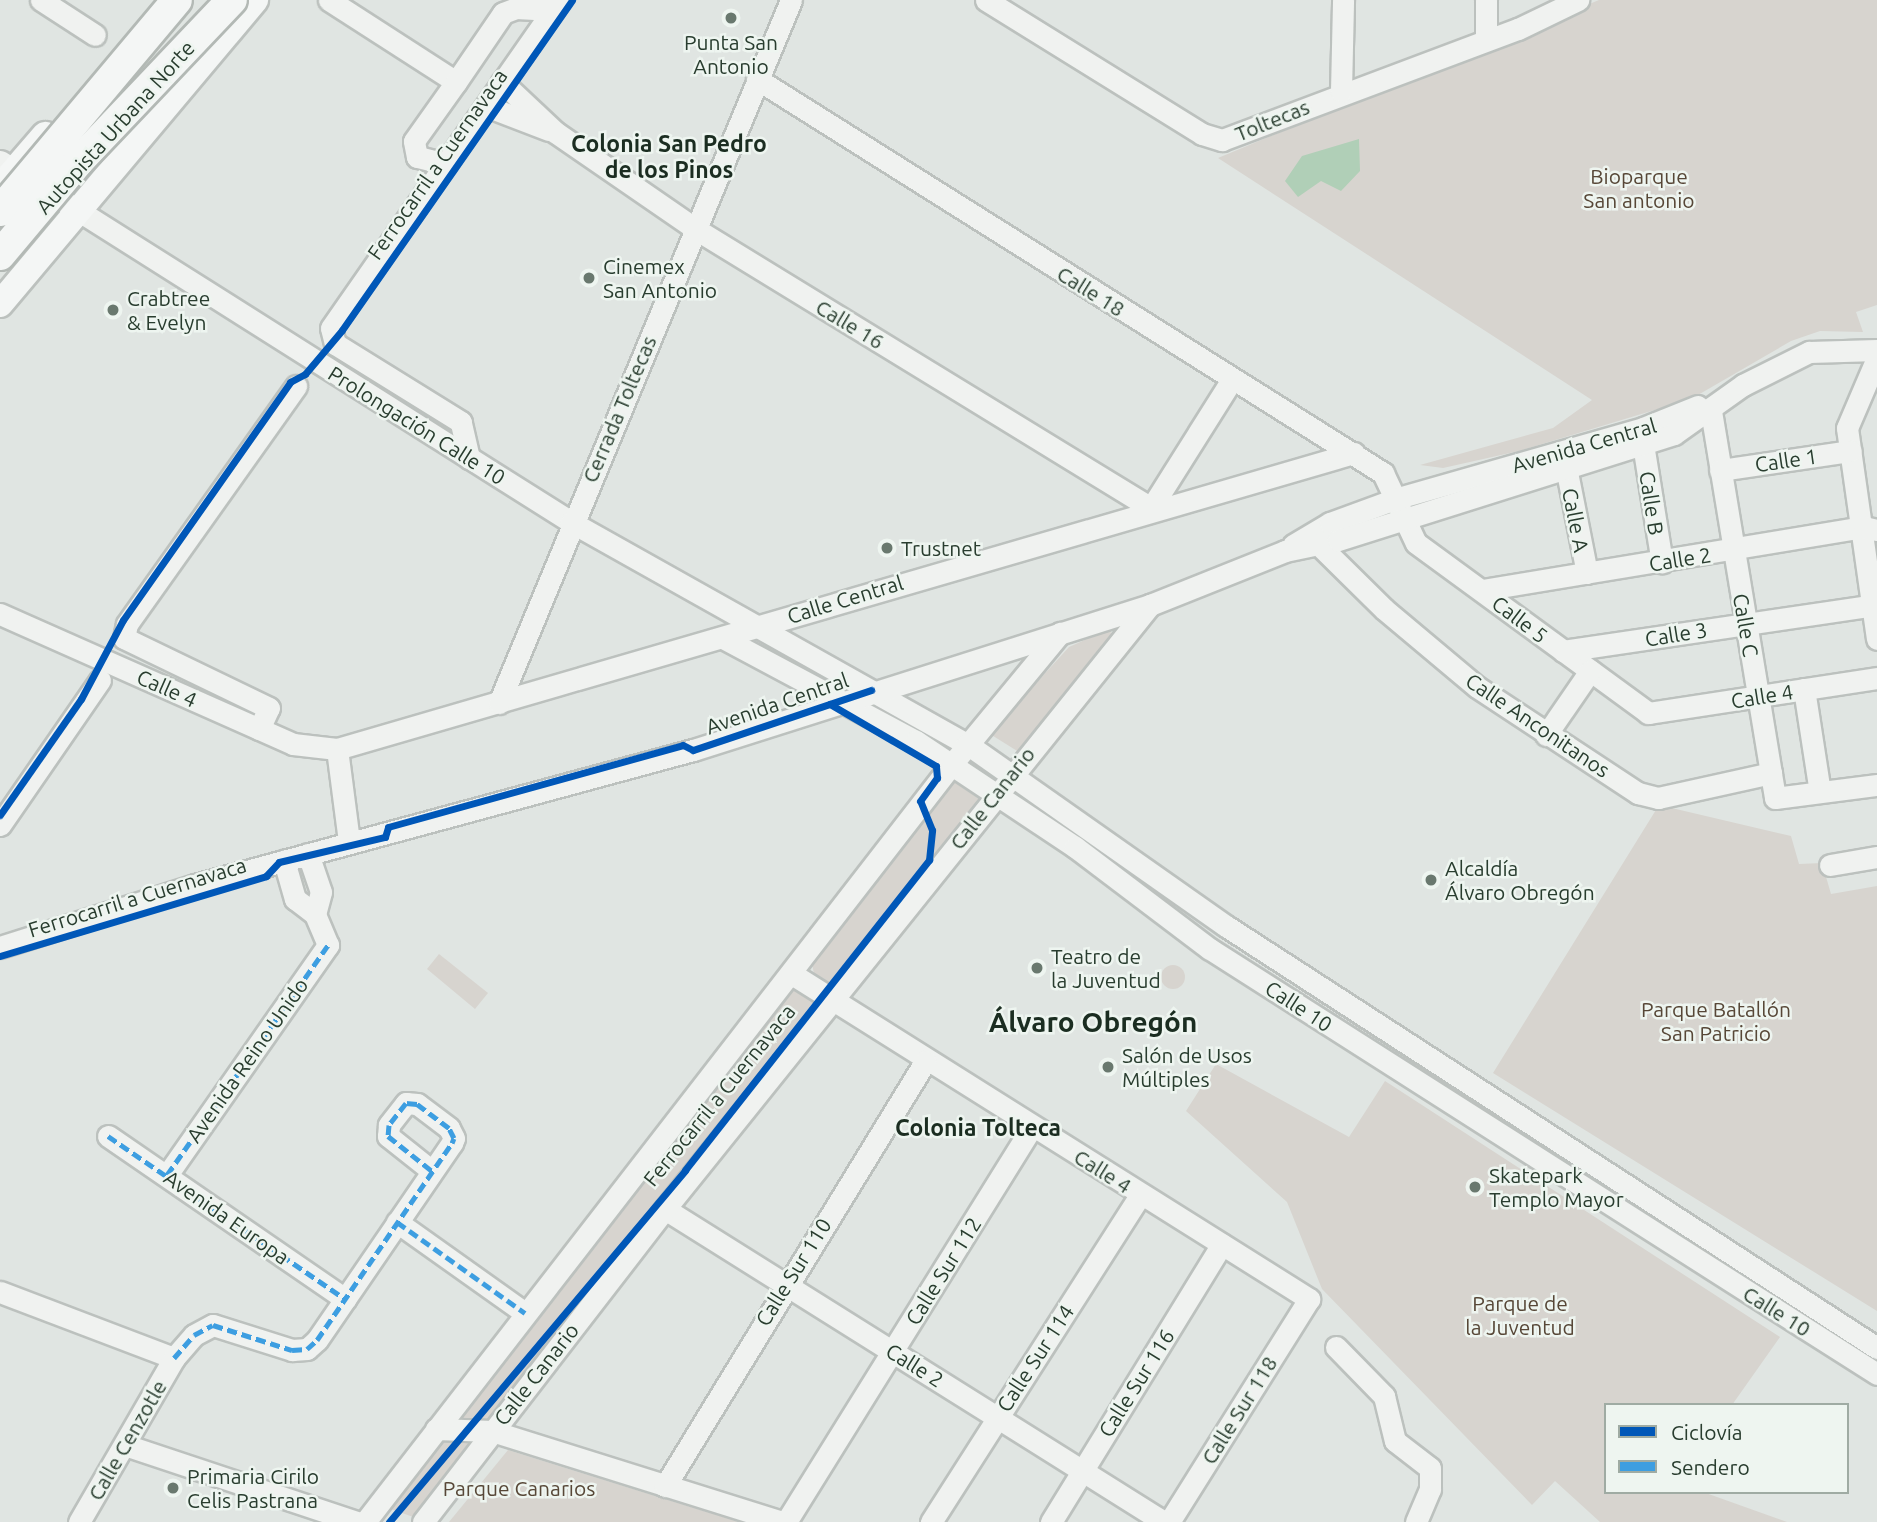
<!DOCTYPE html>
<html>
<head>
<meta charset="utf-8">
<style>
  body { margin:0 }
  #map { position:relative; width:1877px; height:1522px; overflow:hidden; background:#e0e5e2; font-family:Ubuntu,sans-serif }
  div>[style] { position:absolute }
  [style*='--x'] { left:calc(var(--x)*1px); top:calc(var(--y)*1px); width:calc(var(--w)*1px); rotate:calc(var(--a)*1deg) }
  .green>* { inset:0; background:#d7d4cf }
  .round { border-radius:50% }
  .water>* { inset:0; background:#b0cfb7 }
  .roads { filter:drop-shadow(2px 0 #bcc1be) drop-shadow(-2px 0 #bcc1be) drop-shadow(0 2px #bcc1be) drop-shadow(0 -2px #bcc1be) }
  .minor>* { height:21px; margin:-10.5px; padding:0 10.5px; transform-origin:10.5px; border-radius:10.5px; background:#f0f2f0 }
  .major>* { height:26px; margin:-13px; padding:0 13px; transform-origin:13px; border-radius:13px; background:#f4f6f5 }
  .bridges { filter:drop-shadow(2px 0 #b3b9b5) drop-shadow(-2px 0 #b3b9b5) drop-shadow(0 2px #b3b9b5) drop-shadow(0 -2px #b3b9b5) }
  .highway-bridge>* { height:30px; margin:-15px; padding:0 15px; transform-origin:15px; border-radius:15px; background:#f4f6f5 }
  .quiet>* { height:5px; margin-top:-2.5px; transform-origin:0; background:repeating-linear-gradient(90deg,#3d9ee1 0 10px,transparent 0 15px) }
  .cycleway>* { height:7px; margin:-3.5px; padding:0 3.5px; transform-origin:3.5px; border-radius:3.5px; background:#0057b8 }
  .dots>* { width:19px; height:19px; translate:-50% -50%; box-sizing:border-box; border:4px solid #eef5f0; border-radius:50% }
  span { translate:-50% -50%; white-space:nowrap; text-align:center; line-height:1.15; -webkit-text-stroke:5px #eef5f0; paint-order:stroke }
  .poi-label { font-size:21px; color:#293d2f }
  .left { translate:0 -50%; text-align:left }
  .street-label { font-size:21px; color:#293d2f }
  .park-label { font-size:21px; color:#574737 }
  .neighbourhood-label { font-size:23px; color:#1b2d21; font-weight:700 }
  .district-label { font-size:28px; color:#1b2d21; font-weight:700 }
  .legend { position:absolute; left:1604px; top:1403px; width:245px; height:91px; box-sizing:border-box; background:#eef5f0; border:2px solid #9faba3; margin:0; padding:9px 12px; list-style:none; font-size:21px; color:#293d2f }
  .legend li { display:flex; align-items:center; gap:14px; height:35px }
  .legend b { width:35px; border:2px solid #9faba3 }
</style>
</head>
<body>
<div id="map">
  <div class="green">
    <div style="clip-path:polygon(1599px 0,1877px 0,1877px 305px,1856px 312px,1863px 332px,1820px 331px,1791px 341px,1691px 399px,1519px 451px,1443px 468px,1420px 465px,1553px 428px,1592px 400px,1218px 158px)"></div>
    <div style="clip-path:polygon(1107px 630px,1115px 635px,1022px 754px,990px 734px,1069px 647px)"></div>
    <div style="clip-path:polygon(954px 782px,985px 803px,835px 985px,828px 984px,814px 974px,812px 963px)"></div>
    <div style="clip-path:polygon(1659px 805px,1791px 836px,1799px 864px,1822px 863px,1831px 894px,1877px 886px,1877px 1311px,1493px 1073px)"></div>
    <div style="clip-path:polygon(439px 954px,488px 993px,475px 1009px,427px 969px)"></div>
    <div class="round" style="left:1161px;top:965px;width:24px;height:24px"></div>
    <div style="clip-path:polygon(799px 989px,818px 1003px,494px 1422px,455px 1418px,789px 992px)"></div>
    <div style="clip-path:polygon(1216px 1064px,1349px 1137px,1385px 1081px,1780px 1337px,1732px 1405px,1606px 1405px,1606px 1492px,1703px 1492px,1787px 1522px,1600px 1522px,1555px 1481px,1532px 1505px,1322px 1289px,1287px 1202px,1186px 1111px)"></div>
    <div style="clip-path:polygon(440px 1440px,475px 1443px,419px 1519px,385px 1507px)"></div>
    <div style="clip-path:polygon(508px 1450px,739px 1522px,449px 1522px)"></div>
  </div>
  <div class="water">
    <div style="clip-path:polygon(1359px 139px,1360px 171px,1341px 191px,1321px 181px,1298px 197px,1285px 181px,1302px 156px)"></div>
  </div>
  <div class="roads">
    <div class="minor">
      <div style="--x:41;--y:0;--w:64;--a:32.9"></div>
      <div style="--x:329;--y:0;--w:151;--a:32.8"></div>
      <div style="--x:986;--y:0;--w:254;--a:31.8"></div>
      <div style="--x:1202;--y:134;--w:21;--a:17"></div>
      <div style="--x:1222;--y:140;--w:316;--a:-20.6"></div>
      <div style="--x:1518;--y:29;--w:67;--a:-25.8"></div>
      <div style="--x:1486;--y:40;--w:40;--a:-90"></div>
      <div style="--x:757;--y:79;--w:740;--a:32.19"></div>
      <div style="--x:1383;--y:473;--w:77;--a:64.8"></div>
      <div style="--x:1416;--y:543;--w:288;--a:36.2"></div>
      <div style="--x:1648;--y:713;--w:232;--a:-8.7"></div>
      <div style="--x:502;--y:82;--w:73;--a:43.3"></div>
      <div style="--x:555;--y:132;--w:169;--a:34.6"></div>
      <div style="--x:694;--y:228;--w:536;--a:31.5"></div>
      <div style="--x:1341;--y:91;--w:91;--a:-88.7"></div>
      <div style="--x:486;--y:106;--w:67;--a:20.9"></div>
      <div style="--x:0;--y:161;--w:676;--a:32.3"></div>
      <div style="--x:571;--y:522;--w:454;--a:29.3"></div>
      <div style="--x:967;--y:744;--w:317;--a:35.1"></div>
      <div style="--x:1226;--y:926;--w:776;--a:32.95"></div>
      <div style="--x:446;--y:164;--w:30;--a:-166"></div>
      <div style="--x:417;--y:157;--w:16;--a:-101"></div>
      <div style="--x:414;--y:141;--w:72;--a:-54.6"></div>
      <div style="--x:456;--y:82;--w:83;--a:-55.7"></div>
      <div style="--x:503;--y:13;--w:14;--a:-21"></div>
      <div style="--x:516;--y:8;--w:37;--a:3"></div>
      <div style="--x:1877;--y:358;--w:76;--a:113.2"></div>
      <div style="--x:1847;--y:428;--w:213;--a:81.9"></div>
      <div style="--x:1711;--y:411;--w:392;--a:80.6"></div>
      <div style="--x:1775;--y:798;--w:103;--a:-7.3"></div>
      <div style="--x:1643;--y:444;--w:120;--a:80.9"></div>
      <div style="--x:469;--y:458;--w:37;--a:-103"></div>
      <div style="--x:461;--y:422;--w:148;--a:-148.2"></div>
      <div style="--x:335;--y:344;--w:16;--a:-104"></div>
      <div style="--x:331;--y:328;--w:400;--a:-55.1"></div>
      <div style="--x:1566;--y:467;--w:108;--a:78.8"></div>
      <div style="--x:1720;--y:470;--w:132;--a:-8.3"></div>
      <div style="--x:1151;--y:508;--w:150;--a:-57.8"></div>
      <div style="--x:1310;--y:536;--w:104;--a:44.6"></div>
      <div style="--x:1384;--y:609;--w:121;--a:40"></div>
      <div style="--x:1477;--y:687;--w:193;--a:33.4"></div>
      <div style="--x:1638;--y:793;--w:21;--a:14"></div>
      <div style="--x:1658;--y:798;--w:116;--a:-12.5"></div>
      <div style="--x:1293;--y:545;--w:43;--a:-30.7"></div>
      <div style="--x:1330;--y:523;--w:72;--a:-20.2"></div>
      <div style="--x:1398;--y:498;--w:255;--a:-15.9"></div>
      <div style="--x:1643;--y:428;--w:59;--a:-21.8"></div>
      <div style="--x:1482;--y:590;--w:387;--a:-9.4"></div>
      <div style="--x:1864;--y:527;--w:13;--a:13"></div>
      <div style="--x:0;--y:614;--w:321;--a:23.9"></div>
      <div style="--x:293;--y:744;--w:44;--a:6.5"></div>
      <div style="--x:337;--y:749;--w:1059;--a:-16.23"></div>
      <div style="--x:723;--y:638;--w:219;--a:28.1"></div>
      <div style="--x:916;--y:741;--w:191;--a:33.7"></div>
      <div style="--x:1075;--y:847;--w:169;--a:37.1"></div>
      <div style="--x:1210;--y:949;--w:791;--a:32.5"></div>
      <div style="--x:1563;--y:651;--w:313;--a:-8.4"></div>
      <div style="--x:1804;--y:689;--w:104;--a:81.2"></div>
      <div style="--x:499;--y:703;--w:761;--a:-67.44"></div>
      <div style="--x:259;--y:729;--w:23;--a:-65"></div>
      <div style="--x:269;--y:708;--w:161;--a:-154.2"></div>
      <div style="--x:124;--y:638;--w:14;--a:-78"></div>
      <div style="--x:127;--y:624;--w:292;--a:-54.6"></div>
      <div style="--x:1546;--y:735;--w:78;--a:-55.5"></div>
      <div style="--x:337;--y:749;--w:94;--a:82.6"></div>
      <div style="--x:0;--y:825;--w:176;--a:-55.4"></div>
      <div style="--x:308;--y:854;--w:40;--a:71.1"></div>
      <div style="--x:321;--y:892;--w:23;--a:105"></div>
      <div style="--x:1830;--y:865;--w:48;--a:-9.7"></div>
      <div style="--x:0;--y:947;--w:205;--a:-17.6"></div>
      <div style="--x:195;--y:885;--w:516;--a:-15.17"></div>
      <div style="--x:693;--y:750;--w:479;--a:-17.6"></div>
      <div style="--x:1150;--y:605;--w:145;--a:-21.8"></div>
      <div style="--x:1285;--y:551;--w:54;--a:-11.7"></div>
      <div style="--x:1338;--y:540;--w:352;--a:-17.5"></div>
      <div style="--x:1674;--y:434;--w:85;--a:-35.4"></div>
      <div style="--x:1743;--y:385;--w:74;--a:-26.6"></div>
      <div style="--x:1809;--y:352;--w:68;--a:-1.7"></div>
      <div style="--x:792;--y:974;--w:611;--a:32.15"></div>
      <div style="--x:1309;--y:1299;--w:263;--a:122.1"></div>
      <div style="--x:108;--y:1136;--w:288;--a:34.5"></div>
      <div style="--x:167;--y:1175;--w:281;--a:-55"></div>
      <div style="--x:328;--y:945;--w:34;--a:-113"></div>
      <div style="--x:315;--y:914;--w:25;--a:-143"></div>
      <div style="--x:295;--y:899;--w:40;--a:-106"></div>
      <div style="--x:665;--y:1209;--w:589;--a:32.1"></div>
      <div style="--x:397;--y:1222;--w:157;--a:35.4"></div>
      <div style="--x:0;--y:1292;--w:186;--a:20.8"></div>
      <div style="--x:1336;--y:1347;--w:69;--a:45.6"></div>
      <div style="--x:1384;--y:1396;--w:46;--a:76.3"></div>
      <div style="--x:1395;--y:1441;--w:44;--a:37.6"></div>
      <div style="--x:1430;--y:1468;--w:21;--a:90"></div>
      <div style="--x:1430;--y:1489;--w:36;--a:113"></div>
      <div style="--x:436;--y:1429;--w:56;--a:2"></div>
      <div style="--x:492;--y:1431;--w:305;--a:17.4"></div>
      <div style="--x:125;--y:1445;--w:244;--a:18.4"></div>
      <div style="--x:665;--y:1486;--w:498;--a:-58.5"></div>
      <div style="--x:79;--y:1522;--w:190;--a:-59.9"></div>
      <div style="--x:174;--y:1358;--w:30;--a:-49"></div>
      <div style="--x:194;--y:1335;--w:21;--a:-28"></div>
      <div style="--x:213;--y:1325;--w:83;--a:17.6"></div>
      <div style="--x:292;--y:1350;--w:15;--a:-4"></div>
      <div style="--x:307;--y:1349;--w:13;--a:-42"></div>
      <div style="--x:317;--y:1340;--w:239;--a:-55.6"></div>
      <div style="--x:452;--y:1143;--w:5;--a:-68"></div>
      <div style="--x:454;--y:1138;--w:11;--a:-117"></div>
      <div style="--x:449;--y:1128;--w:40;--a:-143"></div>
      <div style="--x:417;--y:1104;--w:11;--a:-175"></div>
      <div style="--x:406;--y:1103;--w:28;--a:128"></div>
      <div style="--x:389;--y:1125;--w:11;--a:95"></div>
      <div style="--x:388;--y:1136;--w:56;--a:38.5"></div>
      <div style="--x:365;--y:1522;--w:959;--a:-52.25"></div>
      <div style="--x:952;--y:764;--w:170;--a:-50.5"></div>
      <div style="--x:423;--y:1522;--w:396;--a:-52.3"></div>
      <div style="--x:665;--y:1209;--w:775;--a:-51.24"></div>
      <div style="--x:786;--y:1522;--w:465;--a:-58.1"></div>
      <div style="--x:931;--y:1522;--w:389;--a:-57.4"></div>
      <div style="--x:1051;--y:1522;--w:326;--a:-58.4"></div>
    </div>
    <div class="major">
      <div style="--x:0;--y:187;--w:69;--a:-49.1"></div>
      <div style="--x:0;--y:304;--w:397;--a:-50"></div>
    </div>
  </div>
  <div class="bridges">
    <div class="highway-bridge">
      <div style="--x:0;--y:211;--w:275;--a:-50"></div>
      <div style="--x:0;--y:255;--w:123;--a:-50"></div>
      <div style="--x:79;--y:161;--w:222;--a:-46.5"></div>
    </div>
  </div>
  <div class="quiet">
    <div style="--x:108;--y:1136;--w:288;--a:34.5"></div>
    <div style="--x:167;--y:1175;--w:281;--a:-55"></div>
    <div style="--x:397;--y:1222;--w:157;--a:35.4"></div>
    <div style="--x:174;--y:1358;--w:30;--a:-49"></div>
    <div style="--x:194;--y:1335;--w:21;--a:-28"></div>
    <div style="--x:213;--y:1325;--w:83;--a:17.6"></div>
    <div style="--x:292;--y:1350;--w:15;--a:-4"></div>
    <div style="--x:307;--y:1349;--w:13;--a:-42"></div>
    <div style="--x:317;--y:1340;--w:239;--a:-55.6"></div>
    <div style="--x:452;--y:1143;--w:5;--a:-68"></div>
    <div style="--x:454;--y:1138;--w:11;--a:-117"></div>
    <div style="--x:449;--y:1128;--w:40;--a:-143"></div>
    <div style="--x:417;--y:1104;--w:11;--a:-175"></div>
    <div style="--x:406;--y:1103;--w:28;--a:128"></div>
    <div style="--x:389;--y:1125;--w:11;--a:95"></div>
    <div style="--x:388;--y:1136;--w:56;--a:38.5"></div>
  </div>
  <div class="cycleway">
    <div style="--x:0;--y:815;--w:141;--a:-55.1"></div>
    <div style="--x:81;--y:699;--w:89;--a:-62"></div>
    <div style="--x:123;--y:620;--w:291;--a:-54.9"></div>
    <div style="--x:290;--y:382;--w:17;--a:-28"></div>
    <div style="--x:305;--y:374;--w:57;--a:-49.9"></div>
    <div style="--x:342;--y:330;--w:402;--a:-55.1"></div>
    <div style="--x:0;--y:956;--w:278;--a:-16.7"></div>
    <div style="--x:266;--y:876;--w:19;--a:-47"></div>
    <div style="--x:279;--y:862;--w:109;--a:-13.3"></div>
    <div style="--x:385;--y:837;--w:10;--a:-73"></div>
    <div style="--x:388;--y:827;--w:306;--a:-15.5"></div>
    <div style="--x:683;--y:745;--w:11;--a:27"></div>
    <div style="--x:693;--y:750;--w:188;--a:-18.6"></div>
    <div style="--x:389;--y:1522;--w:460;--a:-49.9"></div>
    <div style="--x:685;--y:1170;--w:395;--a:-51.8"></div>
    <div style="--x:929;--y:860;--w:30;--a:-84"></div>
    <div style="--x:932;--y:830;--w:31;--a:-112"></div>
    <div style="--x:920;--y:801;--w:29;--a:-54"></div>
    <div style="--x:937;--y:778;--w:12;--a:-95"></div>
    <div style="--x:936;--y:766;--w:123;--a:-149.7"></div>
  </div>
  <div class="dots">
    <div style="left:731px;top:18px;background:#69786e"></div>
    <div style="left:589px;top:278px;background:#69786e"></div>
    <div style="left:113px;top:310px;background:#69786e"></div>
    <div style="left:887px;top:548px;background:#69786e"></div>
    <div style="left:1431px;top:880px;background:#69786e"></div>
    <div style="left:1037px;top:968px;background:#69786e"></div>
    <div style="left:1108px;top:1067px;background:#69786e"></div>
    <div style="left:1475px;top:1187px;background:#69786e"></div>
    <div style="left:173px;top:1488px;background:#69786e"></div>
  </div>
  <div class="poi-label">
    <span style="left:731px;top:54px">Punta San<br>Antonio</span>
    <span class="left" style="left:603px;top:278px">Cinemex<br>San Antonio</span>
    <span class="left" style="left:127px;top:310px">Crabtree<br>&amp; Evelyn</span>
    <span class="left" style="left:901px;top:548px">Trustnet</span>
    <span class="left" style="left:1445px;top:880px">Alcaldía<br>Álvaro Obregón</span>
    <span class="left" style="left:1051px;top:968px">Teatro de<br>la Juventud</span>
    <span class="left" style="left:1122px;top:1067px">Salón de Usos<br>Múltiples</span>
    <span class="left" style="left:1489px;top:1187px">Skatepark<br>Templo Mayor</span>
    <span class="left" style="left:187px;top:1488px">Primaria Cirilo<br>Celis Pastrana</span>
  </div>
  <div class="street-label">
    <span style="left:1272px;top:120px;rotate:-22deg">Toltecas</span>
    <span style="left:115px;top:127px;rotate:-48deg">Autopista Urbana Norte</span>
    <span style="left:437px;top:164px;rotate:-55deg">Ferrocarril a Cuernavaca</span>
    <span style="left:1091px;top:291px;rotate:32deg">Calle 18</span>
    <span style="left:850px;top:324px;rotate:31deg">Calle 16</span>
    <span style="left:619px;top:409px;rotate:-67deg">Cerrada Toltecas</span>
    <span style="left:417px;top:425px;rotate:32deg">Prolongación Calle 10</span>
    <span style="left:1584px;top:445px;rotate:-16deg">Avenida Central</span>
    <span style="left:1786px;top:460px;rotate:-8deg">Calle 1</span>
    <span style="left:1652px;top:503px;rotate:81deg">Calle B</span>
    <span style="left:1576px;top:520px;rotate:79deg">Calle A</span>
    <span style="left:1680px;top:559px;rotate:-9deg">Calle 2</span>
    <span style="left:845px;top:599px;rotate:-17deg">Calle Central</span>
    <span style="left:1520px;top:619px;rotate:37deg">Calle 5</span>
    <span style="left:1746px;top:625px;rotate:80deg">Calle C</span>
    <span style="left:1676px;top:634px;rotate:-9deg">Calle 3</span>
    <span style="left:167px;top:688px;rotate:24deg">Calle 4</span>
    <span style="left:1762px;top:696px;rotate:-9deg">Calle 4</span>
    <span style="left:777px;top:703px;rotate:-19deg">Avenida Central</span>
    <span style="left:1538px;top:725px;rotate:34deg">Calle Anconitanos</span>
    <span style="left:992px;top:798px;rotate:-52deg">Calle Canario</span>
    <span style="left:137px;top:897px;rotate:-17deg">Ferrocarril a Cuernavaca</span>
    <span style="left:1299px;top:1006px;rotate:33deg">Calle 10</span>
    <span style="left:247px;top:1060px;rotate:-55deg">Avenida Reino Unido</span>
    <span style="left:719px;top:1095px;rotate:-51deg">Ferrocarril a Cuernavaca</span>
    <span style="left:1103px;top:1171px;rotate:32deg">Calle 4</span>
    <span style="left:227px;top:1217px;rotate:35deg">Avenida Europa</span>
    <span style="left:943px;top:1271px;rotate:-58deg">Calle Sur 112</span>
    <span style="left:793px;top:1272px;rotate:-58deg">Calle Sur 110</span>
    <span style="left:1777px;top:1311px;rotate:32deg">Calle 10</span>
    <span style="left:1035px;top:1358px;rotate:-57deg">Calle Sur 114</span>
    <span style="left:915px;top:1365px;rotate:32deg">Calle 2</span>
    <span style="left:536px;top:1374px;rotate:-52deg">Calle Canario</span>
    <span style="left:1136px;top:1383px;rotate:-58deg">Calle Sur 116</span>
    <span style="left:1239px;top:1410px;rotate:-58deg">Calle Sur 118</span>
    <span style="left:127px;top:1440px;rotate:-60deg">Calle Cenzotle</span>
  </div>
  <div class="park-label">
    <span style="left:1639px;top:188px">Bioparque<br>San antonio</span>
    <span style="left:1716px;top:1021px">Parque Batallón<br>San Patricio</span>
    <span style="left:1520px;top:1315px">Parque de<br>la Juventud</span>
    <span style="left:519px;top:1488px">Parque Canarios</span>
  </div>
  <div class="neighbourhood-label">
    <span style="left:669px;top:157px">Colonia San Pedro<br>de los Pinos</span>
    <span style="left:978px;top:1128px">Colonia Tolteca</span>
  </div>
  <div class="district-label">
    <span style="left:1093px;top:1022px">Álvaro Obregón</span>
  </div>
  <ul class="legend">
  <li><b style="height:9px;background:#0057b8"></b>Ciclovía</li>
  <li><b style="height:9px;background:#3d9ee1"></b>Sendero</li>
  </ul>
</div>
</body>
</html>
